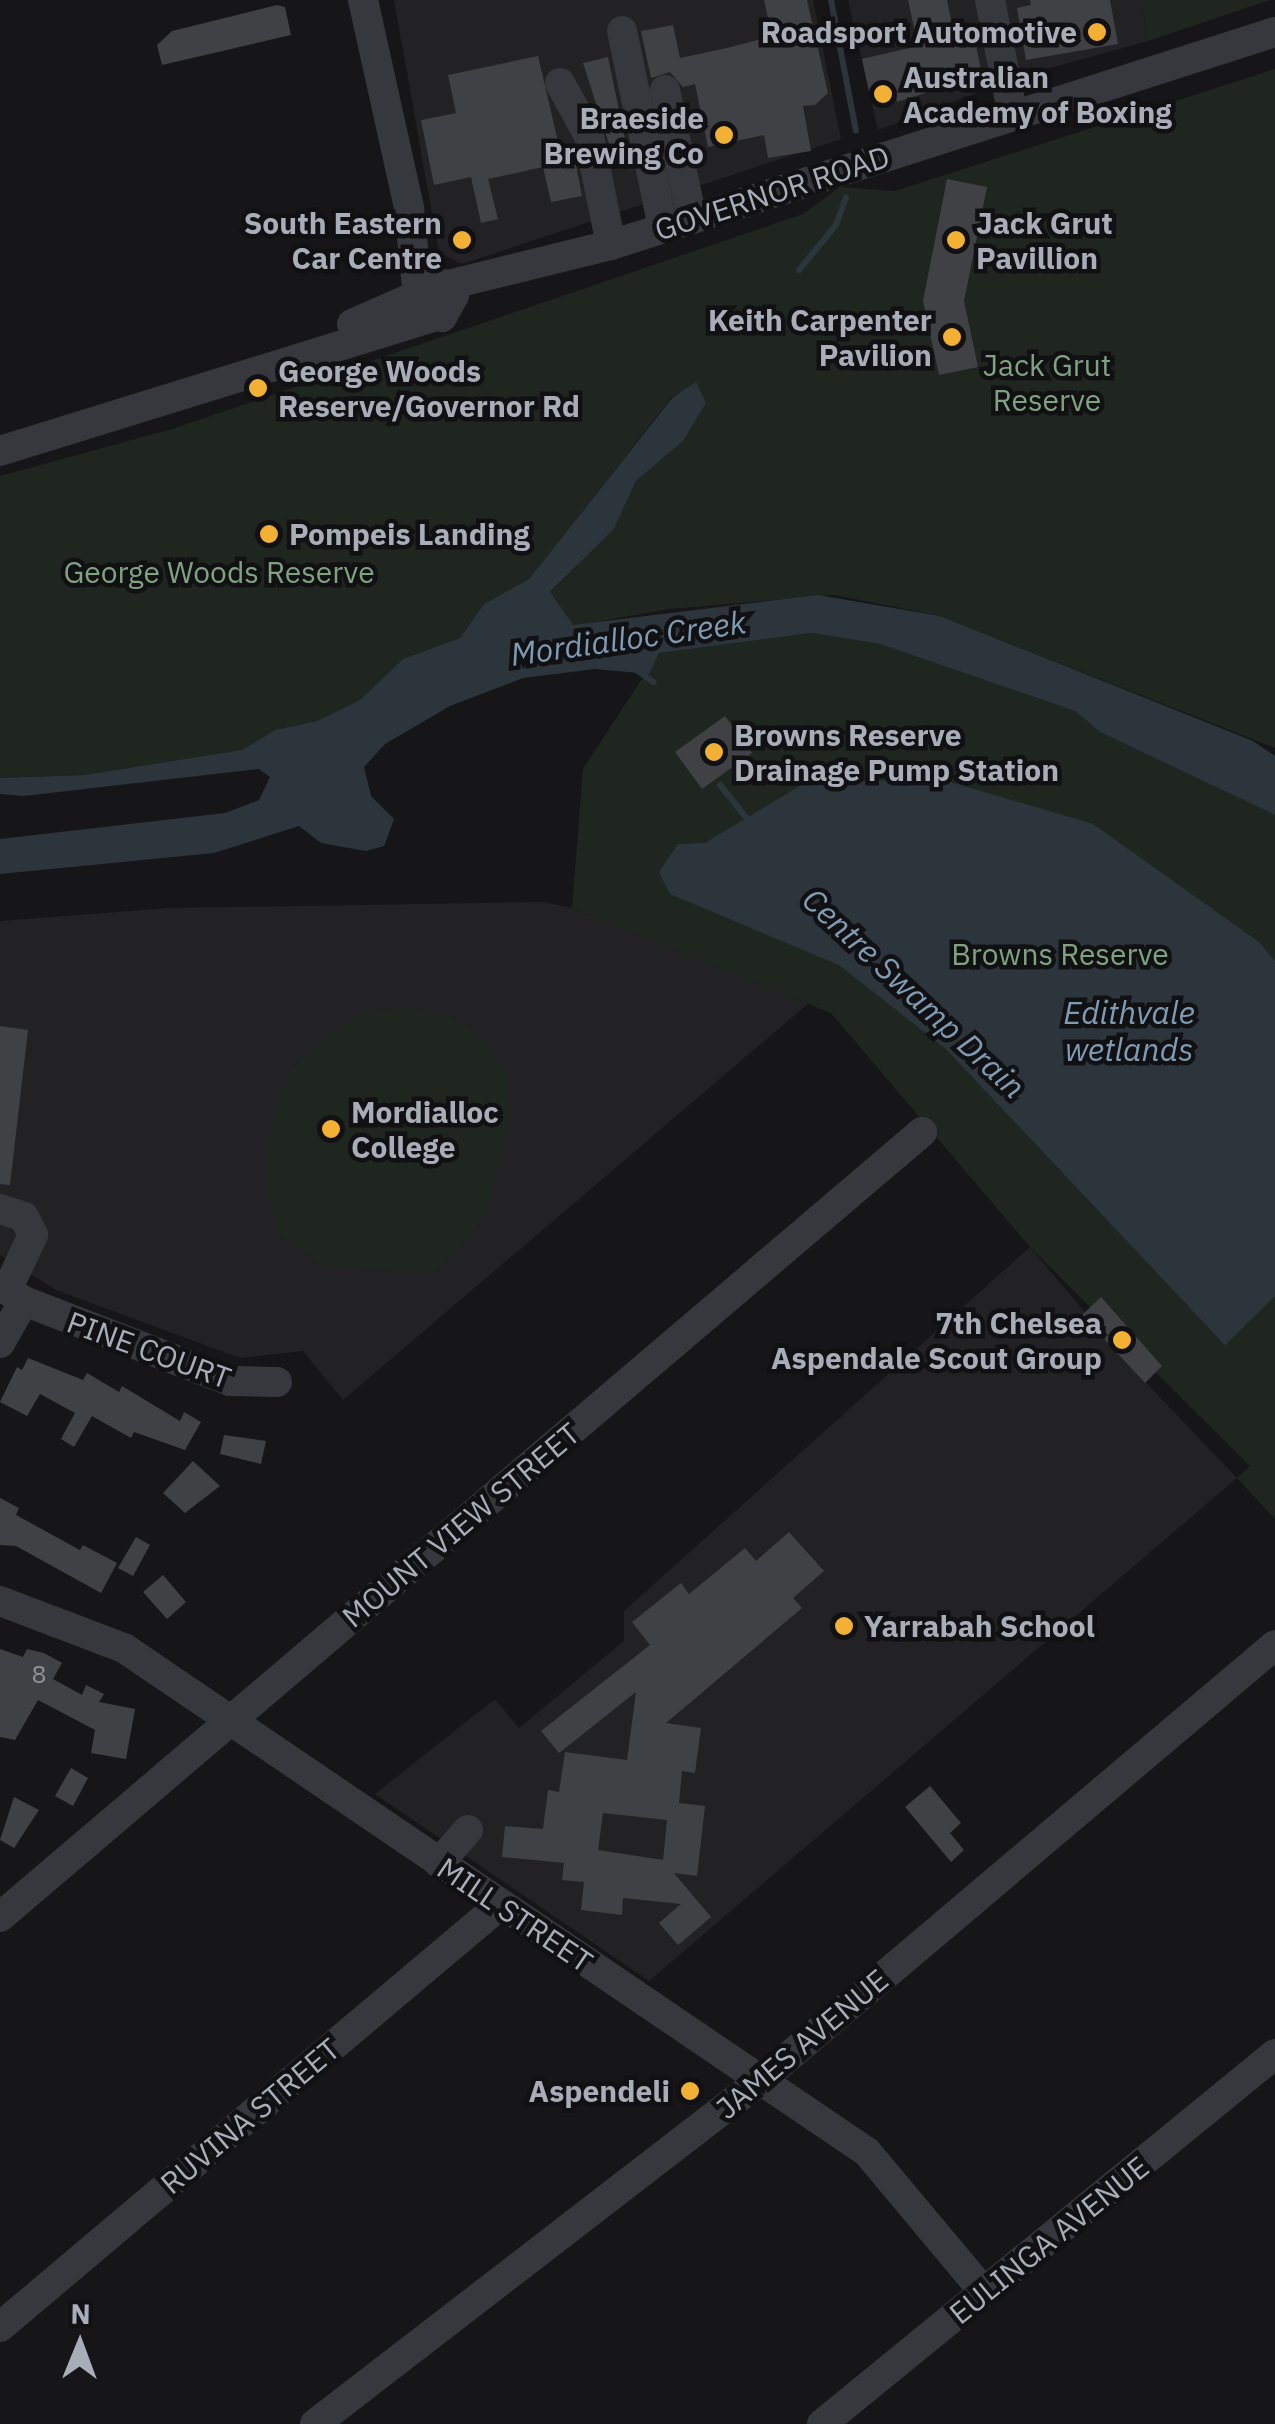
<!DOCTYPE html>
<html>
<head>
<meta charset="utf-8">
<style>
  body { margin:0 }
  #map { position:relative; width:1275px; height:2424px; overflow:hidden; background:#161618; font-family:"IBM Plex Sans",sans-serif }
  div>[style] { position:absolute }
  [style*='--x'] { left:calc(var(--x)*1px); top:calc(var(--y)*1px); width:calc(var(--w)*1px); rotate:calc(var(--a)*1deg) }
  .built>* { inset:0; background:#222225 }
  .green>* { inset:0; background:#1e261f }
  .water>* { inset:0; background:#2c353c }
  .stream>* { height:6px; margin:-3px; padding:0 3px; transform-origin:3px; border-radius:3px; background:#2c353c }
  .building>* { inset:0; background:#404145 }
  .minor>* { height:30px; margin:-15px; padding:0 15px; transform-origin:15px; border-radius:15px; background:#37383d }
  .dots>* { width:28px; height:28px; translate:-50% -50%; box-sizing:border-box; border:5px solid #111113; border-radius:50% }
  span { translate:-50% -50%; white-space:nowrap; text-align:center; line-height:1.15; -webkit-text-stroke:9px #111113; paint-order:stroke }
  .number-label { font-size:25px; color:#8e929b }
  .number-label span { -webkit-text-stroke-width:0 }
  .poi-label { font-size:30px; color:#a8adb8; font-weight:700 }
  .right { translate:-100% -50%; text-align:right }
  .left { translate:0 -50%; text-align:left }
  .street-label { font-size:30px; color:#a8adb8 }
  .park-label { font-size:30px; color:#7fa381 }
  .water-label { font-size:32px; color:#7f9bb3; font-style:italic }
  .north { position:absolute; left:30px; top:2294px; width:100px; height:100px; -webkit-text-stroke:8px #111113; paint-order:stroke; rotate:1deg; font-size:28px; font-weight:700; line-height:40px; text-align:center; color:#a8adb8 }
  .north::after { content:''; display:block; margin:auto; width:35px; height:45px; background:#a8adb8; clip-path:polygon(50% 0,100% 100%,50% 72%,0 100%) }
</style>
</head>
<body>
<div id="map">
  <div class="built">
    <div style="clip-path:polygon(394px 0,813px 0,841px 139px,462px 264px,439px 253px)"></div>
    <div style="clip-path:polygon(848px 0,1141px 0,1148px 41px,1021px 76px,878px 130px)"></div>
    <div style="clip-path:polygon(543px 902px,572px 908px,810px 1002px,343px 1400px,303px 1351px,240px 1358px,56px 1290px,0 1255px,0 921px,169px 908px)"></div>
    <div style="clip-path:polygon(1030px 1247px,1130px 1366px,1237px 1478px,649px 1981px,375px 1794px,495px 1699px,519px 1728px,624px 1641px,624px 1611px)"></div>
  </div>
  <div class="green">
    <div style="clip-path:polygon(1141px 0,1270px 0,1148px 41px)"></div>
    <div style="clip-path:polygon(1275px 69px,1275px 748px,940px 616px,834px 595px,669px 609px,573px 626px,550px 593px,614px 529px,636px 481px,683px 441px,696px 383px,672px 397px,529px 579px,484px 604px,460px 638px,403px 659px,360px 700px,317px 721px,275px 730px,242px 750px,84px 775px,0 778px,0 476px,172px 429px,803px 214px,840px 187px,895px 191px)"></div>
    <div style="clip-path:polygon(812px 633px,880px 644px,1075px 711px,1100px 732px,1275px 815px,1275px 1519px,1237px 1478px,1250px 1466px,1030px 1247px,831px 1013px,572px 908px,583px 769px,659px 653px)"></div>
    <div style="clip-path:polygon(410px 1008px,448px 1016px,482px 1036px,507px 1074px,506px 1138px,485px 1215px,455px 1254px,428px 1273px,324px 1267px,278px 1233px,267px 1182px,272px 1122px,291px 1070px,333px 1030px,376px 1010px)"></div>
  </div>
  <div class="water">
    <div style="clip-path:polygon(696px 382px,706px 403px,683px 441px,636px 481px,614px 529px,550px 592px,573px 625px,818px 595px,940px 616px,1253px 741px,1275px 756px,1275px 815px,1100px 732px,1075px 711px,880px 644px,812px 633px,659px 653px,649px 674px,595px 669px,523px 678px,450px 706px,385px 744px,364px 767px,371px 796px,394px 819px,384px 846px,366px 851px,321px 843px,299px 826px,214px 853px,0 874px,0 839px,225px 813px,259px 800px,270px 777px,259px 769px,24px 796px,0 794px,0 778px,84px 775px,242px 750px,275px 730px,317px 721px,360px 700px,403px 659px,460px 638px,484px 604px,529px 579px,673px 397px)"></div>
    <div style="clip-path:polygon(937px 778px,1093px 824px,1259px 942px,1275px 961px,1275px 1296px,1225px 1345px,946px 1049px,839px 965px,670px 894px,659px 872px,678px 844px,705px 843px,803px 784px)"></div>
  </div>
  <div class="stream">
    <div style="--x:831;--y:0;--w:133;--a:79.2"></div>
    <div style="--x:799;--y:270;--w:58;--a:-50.6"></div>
    <div style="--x:836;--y:225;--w:29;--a:-70"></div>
    <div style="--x:638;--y:671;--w:19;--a:36"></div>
    <div style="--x:720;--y:785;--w:46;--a:51.1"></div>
  </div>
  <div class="building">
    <div style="clip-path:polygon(764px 0,807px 0,828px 93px,815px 105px,803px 106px,811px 151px,768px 158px,764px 135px,708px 147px,695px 84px,683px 87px,670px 72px,651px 78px,641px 31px,673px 25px,680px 58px,727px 48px,772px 36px)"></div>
    <div style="clip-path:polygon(908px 0,947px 0,956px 45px,975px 40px,982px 75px,897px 102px,895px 91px,870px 96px,862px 59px,918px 46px)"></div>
    <div style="clip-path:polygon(1030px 0,1110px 0,1118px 44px,1026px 60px,1017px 8px,1031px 5px)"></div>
    <div style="clip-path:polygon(277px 5px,285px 7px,291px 35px,162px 65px,157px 45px,172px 31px)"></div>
    <div style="clip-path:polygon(538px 56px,563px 163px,575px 160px,582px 196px,551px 202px,543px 167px,488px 179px,498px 219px,481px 223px,471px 177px,434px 185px,421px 120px,456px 113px,448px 75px)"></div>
    <div style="clip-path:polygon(608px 57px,626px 144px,610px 147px,583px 63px)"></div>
    <div style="clip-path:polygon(947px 179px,987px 187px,964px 301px,978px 367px,939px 375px,923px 301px)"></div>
    <div style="clip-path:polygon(725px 716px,752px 753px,702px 789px,675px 752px)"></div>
    <div style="clip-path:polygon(0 1026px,28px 1030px,10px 1185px,0 1184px)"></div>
    <div style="clip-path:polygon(1101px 1297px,1162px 1366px,1145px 1383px,1082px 1315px)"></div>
    <div style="clip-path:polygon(28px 1358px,83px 1380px,87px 1373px,119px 1392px,122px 1386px,180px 1421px,184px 1412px,201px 1422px,185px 1450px,134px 1432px,131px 1438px,92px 1416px,74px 1447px,61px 1439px,75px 1413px,40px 1394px,27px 1416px,0 1402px,17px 1367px,22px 1370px)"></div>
    <div style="clip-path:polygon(224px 1435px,266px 1441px,261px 1464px,220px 1454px)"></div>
    <div style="clip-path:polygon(193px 1461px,220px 1486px,185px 1513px,163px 1493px)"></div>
    <div style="clip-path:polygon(0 1498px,19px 1508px,16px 1515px,80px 1550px,83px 1545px,117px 1563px,101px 1593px,16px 1546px,0 1545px)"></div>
    <div style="clip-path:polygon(evenodd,789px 1532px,824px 1571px,793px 1598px,802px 1608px,666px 1723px,701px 1728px,695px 1773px,682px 1771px,679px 1803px,705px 1806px,697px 1876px,674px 1873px,711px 1917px,678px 1945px,659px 1923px,681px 1904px,623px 1898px,622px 1915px,581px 1910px,584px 1882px,562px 1880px,564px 1863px,502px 1857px,505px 1826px,543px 1829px,548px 1790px,559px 1792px,565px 1752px,627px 1760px,636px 1692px,559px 1753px,541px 1731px,650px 1645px,632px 1622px,681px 1583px,689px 1594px,745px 1548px,756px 1561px,789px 1532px,603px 1813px,667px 1820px,663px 1860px,598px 1850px,603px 1813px)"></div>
    <div style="clip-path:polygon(136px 1537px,150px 1545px,133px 1576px,118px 1568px)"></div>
    <div style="clip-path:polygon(163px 1575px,186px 1602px,167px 1619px,143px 1592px)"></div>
    <div style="clip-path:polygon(0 1649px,23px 1657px,27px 1649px,44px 1653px,62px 1663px,53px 1679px,82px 1695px,86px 1685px,104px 1694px,99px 1702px,135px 1709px,126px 1759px,91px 1753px,95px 1730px,38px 1700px,15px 1740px,0 1737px)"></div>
    <div style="clip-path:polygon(71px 1768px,88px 1778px,73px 1806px,55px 1796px)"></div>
    <div style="clip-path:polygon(930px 1786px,961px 1823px,950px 1833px,964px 1850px,951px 1862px,905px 1807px)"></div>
    <div style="clip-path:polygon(14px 1797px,39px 1810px,14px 1848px,0 1840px)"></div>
  </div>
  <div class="minor">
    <div style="--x:363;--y:0;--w:213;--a:77.5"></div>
    <div style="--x:409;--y:208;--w:99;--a:84.2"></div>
    <div style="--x:419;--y:306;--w:25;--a:26"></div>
    <div style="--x:442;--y:317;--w:25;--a:-61"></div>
    <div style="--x:454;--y:295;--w:12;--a:-121"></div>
    <div style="--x:448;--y:285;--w:16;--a:-169"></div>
    <div style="--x:990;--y:0;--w:118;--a:78.8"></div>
    <div style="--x:622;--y:31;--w:201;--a:78.2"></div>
    <div style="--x:560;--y:83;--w:60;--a:61.3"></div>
    <div style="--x:589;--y:136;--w:111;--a:78.6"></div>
    <div style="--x:665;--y:90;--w:132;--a:78.2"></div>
    <div style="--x:448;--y:285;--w:168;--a:-13.8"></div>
    <div style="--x:611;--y:245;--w:697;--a:-17.79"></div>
    <div style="--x:352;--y:324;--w:72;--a:-23.7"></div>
    <div style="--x:0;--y:451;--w:452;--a:-17.2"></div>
    <div style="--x:0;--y:1209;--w:25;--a:18"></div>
    <div style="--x:24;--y:1217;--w:20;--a:63"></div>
    <div style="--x:33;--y:1235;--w:61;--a:115.3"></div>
    <div style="--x:24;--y:1301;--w:221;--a:21.2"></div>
    <div style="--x:230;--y:1381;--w:47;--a:1.2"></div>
    <div style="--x:0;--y:1343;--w:48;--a:-60.3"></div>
    <div style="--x:24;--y:1301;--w:20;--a:-147"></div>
    <div style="--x:0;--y:1601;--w:133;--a:20.8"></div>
    <div style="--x:124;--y:1648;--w:898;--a:34.15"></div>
    <div style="--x:867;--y:2152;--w:182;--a:50.1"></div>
    <div style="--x:439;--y:1863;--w:44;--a:-48.7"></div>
    <div style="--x:0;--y:1917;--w:1211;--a:-40.41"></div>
    <div style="--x:0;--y:2327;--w:654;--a:-40.16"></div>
    <div style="--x:315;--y:2424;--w:563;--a:-37.64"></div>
    <div style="--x:761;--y:2080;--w:673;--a:-40.24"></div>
    <div style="--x:822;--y:2424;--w:585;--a:-39.24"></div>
  </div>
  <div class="dots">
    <div style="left:1097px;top:32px;background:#f2b134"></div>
    <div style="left:883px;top:94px;background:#f2b134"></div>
    <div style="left:724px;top:135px;background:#f2b134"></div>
    <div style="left:462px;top:240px;background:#f2b134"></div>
    <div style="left:956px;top:240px;background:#f2b134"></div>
    <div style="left:952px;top:337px;background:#f2b134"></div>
    <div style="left:258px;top:388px;background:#f2b134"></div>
    <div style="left:269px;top:534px;background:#f2b134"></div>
    <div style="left:714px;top:752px;background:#f2b134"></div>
    <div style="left:331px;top:1129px;background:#f2b134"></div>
    <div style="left:1122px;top:1340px;background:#f2b134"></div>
    <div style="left:844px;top:1626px;background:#f2b134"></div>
    <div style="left:690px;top:2091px;background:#f2b134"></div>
  </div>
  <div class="number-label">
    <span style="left:39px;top:1674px">8</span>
  </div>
  <div class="poi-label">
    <span class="right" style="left:1077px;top:32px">Roadsport Automotive</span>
    <span class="left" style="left:903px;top:94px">Australian<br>Academy of Boxing</span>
    <span class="right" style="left:704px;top:135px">Braeside<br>Brewing Co</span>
    <span class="right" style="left:442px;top:240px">South Eastern<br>Car Centre</span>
    <span class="left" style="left:976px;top:240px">Jack Grut<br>Pavillion</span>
    <span class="right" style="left:932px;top:337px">Keith Carpenter<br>Pavilion</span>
    <span class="left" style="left:278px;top:388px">George Woods<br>Reserve/Governor Rd</span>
    <span class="left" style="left:289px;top:534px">Pompeis Landing</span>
    <span class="left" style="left:734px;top:752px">Browns Reserve<br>Drainage Pump Station</span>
    <span class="left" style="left:351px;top:1129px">Mordialloc<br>College</span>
    <span class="right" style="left:1102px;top:1340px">7th Chelsea<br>Aspendale Scout Group</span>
    <span class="left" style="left:864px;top:1626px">Yarrabah School</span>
    <span class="right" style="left:670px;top:2091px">Aspendeli</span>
  </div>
  <div class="street-label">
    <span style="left:772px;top:193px;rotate:-18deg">GOVERNOR ROAD</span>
    <span style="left:149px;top:1350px;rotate:20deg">PINE COURT</span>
    <span style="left:461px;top:1525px;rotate:-40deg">MOUNT VIEW STREET</span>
    <span style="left:515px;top:1915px;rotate:34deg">MILL STREET</span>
    <span style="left:802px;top:2044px;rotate:-40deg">JAMES AVENUE</span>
    <span style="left:250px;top:2116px;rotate:-40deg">RUVINA STREET</span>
    <span style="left:1049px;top:2240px;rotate:-39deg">EULINGA AVENUE</span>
  </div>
  <div class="park-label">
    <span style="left:1047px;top:382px">Jack Grut<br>Reserve</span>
    <span style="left:219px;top:572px">George Woods Reserve</span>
    <span style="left:1060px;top:954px">Browns Reserve</span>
  </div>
  <div class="water-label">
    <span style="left:628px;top:638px;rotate:-8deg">Mordialloc Creek</span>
    <span style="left:914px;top:993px;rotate:43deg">Centre Swamp Drain</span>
    <span style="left:1129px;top:1031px">Edithvale<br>wetlands</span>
  </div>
  <div class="north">N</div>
</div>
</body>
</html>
